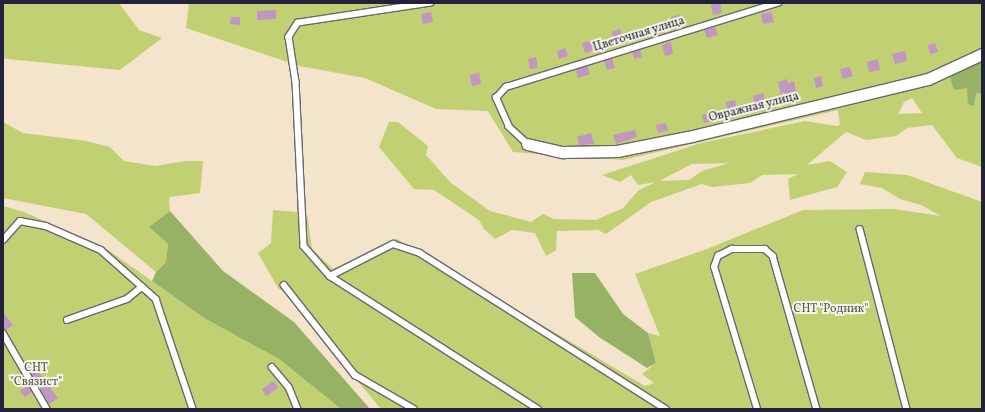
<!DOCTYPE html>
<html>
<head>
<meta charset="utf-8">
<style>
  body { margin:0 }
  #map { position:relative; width:985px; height:412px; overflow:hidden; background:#f3e4cb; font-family:Vollkorn,serif }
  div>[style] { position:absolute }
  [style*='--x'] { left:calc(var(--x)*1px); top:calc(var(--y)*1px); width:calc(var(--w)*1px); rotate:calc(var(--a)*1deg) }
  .green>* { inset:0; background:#c0d073 }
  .forest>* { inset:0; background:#98b265 }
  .building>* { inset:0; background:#c196c0 }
  .roads { filter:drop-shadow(1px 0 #6b666d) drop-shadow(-1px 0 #6b666d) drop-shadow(0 1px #6b666d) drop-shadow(0 -1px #6b666d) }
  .lane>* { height:5.5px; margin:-2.75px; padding:0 2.75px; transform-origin:2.75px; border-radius:2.75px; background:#fff }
  .street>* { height:11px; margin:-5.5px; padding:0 5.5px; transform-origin:5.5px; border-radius:5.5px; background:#fff }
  span { translate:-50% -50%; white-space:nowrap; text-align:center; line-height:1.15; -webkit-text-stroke:4px #f7f3e8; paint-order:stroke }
  .street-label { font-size:12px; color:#22223b }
  .park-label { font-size:12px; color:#51564c }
  .frame { position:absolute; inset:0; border:4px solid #22223b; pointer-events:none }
</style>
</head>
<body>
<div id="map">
  <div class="green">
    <div style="clip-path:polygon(3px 3px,119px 3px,139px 30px,162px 38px,120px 70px,7px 59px,3px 58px)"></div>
    <div style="clip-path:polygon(evenodd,189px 3px,982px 3px,982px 167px,957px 158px,932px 125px,907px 128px,896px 136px,866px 140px,846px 132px,807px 165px,830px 161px,847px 172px,837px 187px,790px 200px,788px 179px,798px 174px,762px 175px,750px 183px,712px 187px,702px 184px,651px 202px,606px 234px,598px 230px,557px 231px,556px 250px,546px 256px,535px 233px,512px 230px,495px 239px,484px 229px,479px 220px,434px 190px,414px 189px,379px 147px,389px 122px,398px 122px,428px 146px,426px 155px,451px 183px,490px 211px,531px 222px,543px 214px,554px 219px,596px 220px,623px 208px,639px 190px,656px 182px,638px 185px,631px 175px,620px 182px,602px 175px,701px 143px,805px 121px,837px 126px,840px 125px,838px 110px,623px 160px,513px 152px,488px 111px,436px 109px,365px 78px,299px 66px,186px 28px,189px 3px,912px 98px,922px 113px,898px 114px,904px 102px,912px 98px,189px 3px,729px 163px,702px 171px,689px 180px,659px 181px,692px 164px,729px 163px)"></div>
    <div style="clip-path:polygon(3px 122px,23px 133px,86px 141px,110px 147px,124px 161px,155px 166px,185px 161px,203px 161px,200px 193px,169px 197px,170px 211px,149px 227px,168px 244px,166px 262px,156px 272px,86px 214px,3px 198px)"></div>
    <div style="clip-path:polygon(865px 172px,907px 175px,982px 202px,982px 409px,381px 409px,344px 365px,301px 304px,278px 288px,258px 253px,271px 243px,273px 210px,307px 213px,312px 249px,333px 269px,397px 239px,645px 386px,654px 383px,642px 374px,656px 363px,648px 333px,660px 336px,635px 274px,707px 249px,803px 210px,894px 209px,941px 216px,921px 205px,900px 199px,882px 188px,860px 184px)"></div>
    <div style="clip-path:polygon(3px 206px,24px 212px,104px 247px,204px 318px,279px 359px,341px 409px,3px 409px)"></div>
  </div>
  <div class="forest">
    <div style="clip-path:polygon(982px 60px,982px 94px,976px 93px,974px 106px,968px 104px,967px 88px,954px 90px,950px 77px)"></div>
    <div style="clip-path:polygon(170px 211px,223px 271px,294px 322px,370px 409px,341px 409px,279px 359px,204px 318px,152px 281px,156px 272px,166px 262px,168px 244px,149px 227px)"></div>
    <div style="clip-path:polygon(572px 273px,595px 273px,623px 314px,648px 333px,656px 363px,647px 368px,599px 337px,575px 317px)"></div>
  </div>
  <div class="building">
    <div style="clip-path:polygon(720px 3px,722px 13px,713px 15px,711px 5px)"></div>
    <div style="clip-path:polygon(276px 10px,276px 19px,257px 20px,257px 11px)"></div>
    <div style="clip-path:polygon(431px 12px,433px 22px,423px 24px,421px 14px)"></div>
    <div style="clip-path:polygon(771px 12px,774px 22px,763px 24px,761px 14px)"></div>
    <div style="clip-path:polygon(679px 15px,682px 25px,674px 27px,671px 17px)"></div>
    <div style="clip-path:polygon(231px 17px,240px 17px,240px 25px,230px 24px)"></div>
    <div style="clip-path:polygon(715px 27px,718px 35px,707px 38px,704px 30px)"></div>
    <div style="clip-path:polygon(620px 29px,623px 38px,614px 40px,612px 32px)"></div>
    <div style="clip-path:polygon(594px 40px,596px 50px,585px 53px,582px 43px)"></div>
    <div style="clip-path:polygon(671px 42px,673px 54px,665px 56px,662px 45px)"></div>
    <div style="clip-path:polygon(935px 43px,938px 52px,930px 54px,928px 45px)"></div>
    <div style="clip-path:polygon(565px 48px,568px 56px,559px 59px,557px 51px)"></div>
    <div style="clip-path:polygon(640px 50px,642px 57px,634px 59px,632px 52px)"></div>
    <div style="clip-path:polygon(905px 51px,907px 61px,895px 64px,892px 54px)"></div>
    <div style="clip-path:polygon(536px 57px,538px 68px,530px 69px,528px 59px)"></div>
    <div style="clip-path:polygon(612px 59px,615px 68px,607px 70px,604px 61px)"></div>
    <div style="clip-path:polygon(878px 59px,880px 70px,869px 72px,867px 62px)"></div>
    <div style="clip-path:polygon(587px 66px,590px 74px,578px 78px,576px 70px)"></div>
    <div style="clip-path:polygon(850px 67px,853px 76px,843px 79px,840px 69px)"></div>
    <div style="clip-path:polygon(479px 73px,481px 84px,472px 86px,470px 75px)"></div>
    <div style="clip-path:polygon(821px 76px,823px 86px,816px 88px,814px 78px)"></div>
    <div style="clip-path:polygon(787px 79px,788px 83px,794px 81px,796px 91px,781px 95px,778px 82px)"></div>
    <div style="clip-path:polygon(763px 93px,766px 103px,755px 106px,753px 96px)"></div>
    <div style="clip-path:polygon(735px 100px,737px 110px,728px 112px,726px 102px)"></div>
    <div style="clip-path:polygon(710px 113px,712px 121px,704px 123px,702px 115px)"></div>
    <div style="clip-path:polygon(666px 123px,668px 130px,658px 133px,656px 125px)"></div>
    <div style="clip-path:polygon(635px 130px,637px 137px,616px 144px,613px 135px)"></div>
    <div style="clip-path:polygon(591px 133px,594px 144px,579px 145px,577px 137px)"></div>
    <div style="clip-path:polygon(3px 313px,13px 325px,6px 330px,3px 329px)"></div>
    <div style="clip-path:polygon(32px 364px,58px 398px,49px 404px,27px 367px)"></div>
    <div style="clip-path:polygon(274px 381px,278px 388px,266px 396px,262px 389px)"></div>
    <div style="clip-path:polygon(28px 385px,32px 392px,25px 397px,20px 391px)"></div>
  </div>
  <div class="roads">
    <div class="lane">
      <div style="--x:431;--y:3;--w:134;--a:171.4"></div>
      <div style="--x:298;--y:23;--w:17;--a:123"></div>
      <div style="--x:289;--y:37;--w:46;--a:81.2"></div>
      <div style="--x:296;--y:82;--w:164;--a:87.2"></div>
      <div style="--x:304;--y:246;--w:40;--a:49"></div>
      <div style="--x:330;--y:276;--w:71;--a:-26.9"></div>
      <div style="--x:393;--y:244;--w:28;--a:18"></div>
      <div style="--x:420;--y:253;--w:291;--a:32.4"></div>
      <div style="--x:527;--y:144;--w:25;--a:-137"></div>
      <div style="--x:509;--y:127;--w:32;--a:-114"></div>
      <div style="--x:496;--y:98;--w:15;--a:-48"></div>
      <div style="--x:506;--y:87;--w:285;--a:-17.2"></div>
      <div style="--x:860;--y:229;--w:186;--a:75.4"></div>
      <div style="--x:3;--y:240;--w:25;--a:-48"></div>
      <div style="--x:20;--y:221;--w:26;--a:11"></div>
      <div style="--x:46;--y:226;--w:60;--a:23.6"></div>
      <div style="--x:101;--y:250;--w:74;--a:41.7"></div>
      <div style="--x:156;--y:299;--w:116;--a:71.4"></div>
      <div style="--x:330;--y:276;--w:247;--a:32.6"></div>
      <div style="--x:284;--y:285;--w:115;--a:51.7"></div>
      <div style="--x:355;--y:375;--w:68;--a:30"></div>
      <div style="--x:67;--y:320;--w:64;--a:-19.3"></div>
      <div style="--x:127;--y:299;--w:19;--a:-39"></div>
      <div style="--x:3;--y:333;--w:88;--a:59.9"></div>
      <div style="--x:272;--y:367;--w:26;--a:50"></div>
      <div style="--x:289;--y:387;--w:24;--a:68"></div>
      <div style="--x:757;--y:409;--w:148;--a:-106.8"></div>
      <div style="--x:714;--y:267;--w:12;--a:-70"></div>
      <div style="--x:718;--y:256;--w:16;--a:-27"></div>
      <div style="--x:732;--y:249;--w:33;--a:0"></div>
      <div style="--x:765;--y:249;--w:11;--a:41"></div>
      <div style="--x:773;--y:256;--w:159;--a:74"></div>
    </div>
    <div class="street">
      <div style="--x:527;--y:144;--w:37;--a:13"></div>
      <div style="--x:563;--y:152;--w:54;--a:-1.1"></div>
      <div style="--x:617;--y:151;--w:76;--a:-11.3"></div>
      <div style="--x:692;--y:136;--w:243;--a:-13.6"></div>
      <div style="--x:928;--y:79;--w:60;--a:-24.8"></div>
    </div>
  </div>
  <div class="street-label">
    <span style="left:639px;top:35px;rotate:-17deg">Цветочная улица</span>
    <span style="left:754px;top:108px;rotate:-14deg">Овражная улица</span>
  </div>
  <div class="park-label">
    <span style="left:831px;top:310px">СНТ "Родник"</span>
    <span style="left:36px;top:376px">СНТ<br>"Связист"</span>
  </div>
  <div class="frame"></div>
</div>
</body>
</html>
